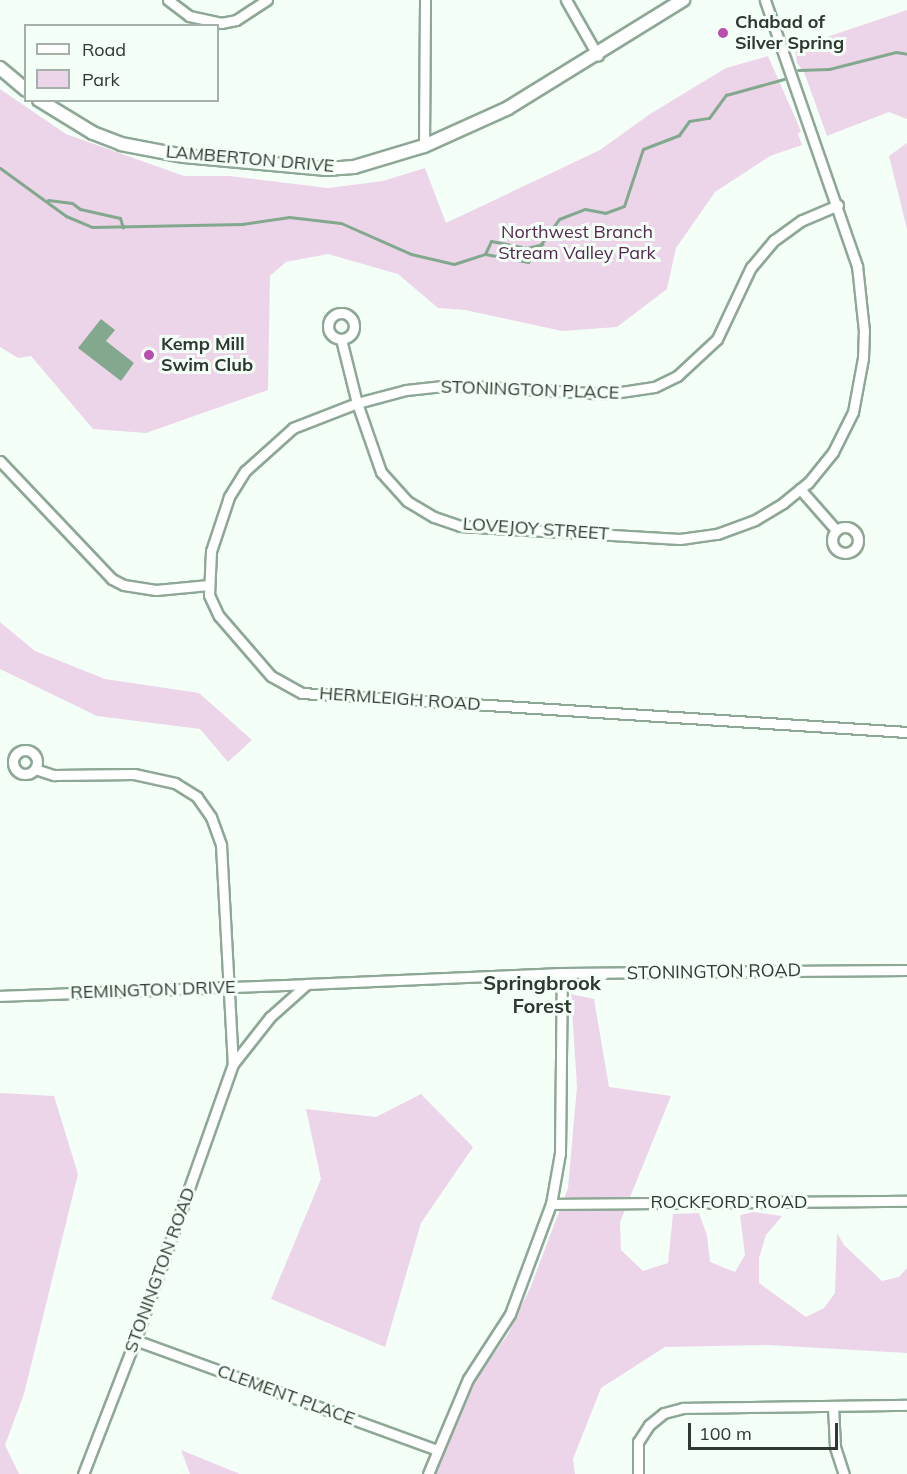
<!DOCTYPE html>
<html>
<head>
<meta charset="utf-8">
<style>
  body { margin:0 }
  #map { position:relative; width:907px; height:1474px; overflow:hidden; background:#f4fff7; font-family:Mulish,sans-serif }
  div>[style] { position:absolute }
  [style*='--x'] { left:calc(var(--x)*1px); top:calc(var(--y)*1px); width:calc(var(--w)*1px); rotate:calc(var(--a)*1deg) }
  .green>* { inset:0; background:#edd5e9 }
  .water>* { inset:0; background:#82a98e }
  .stream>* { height:3px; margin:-1.5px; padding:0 1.5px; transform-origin:1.5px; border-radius:1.5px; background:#82a98e }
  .roads { filter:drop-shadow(2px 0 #8ea896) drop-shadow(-2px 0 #8ea896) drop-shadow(0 2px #8ea896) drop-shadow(0 -2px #8ea896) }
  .street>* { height:9px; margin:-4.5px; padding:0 4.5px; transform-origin:4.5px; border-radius:4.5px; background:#fff }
  .street>.ring { margin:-4.5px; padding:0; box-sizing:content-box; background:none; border:9px solid #fff; border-radius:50% }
  .secondary>* { height:12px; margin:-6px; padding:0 6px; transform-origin:6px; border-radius:6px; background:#fff }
  .dots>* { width:16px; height:16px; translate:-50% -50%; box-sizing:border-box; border:3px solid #f4fff7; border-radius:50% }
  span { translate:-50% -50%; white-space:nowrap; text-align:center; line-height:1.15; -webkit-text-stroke:6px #f4fff7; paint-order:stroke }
  .poi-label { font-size:18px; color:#2e3931; font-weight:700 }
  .left { translate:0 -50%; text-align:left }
  .street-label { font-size:18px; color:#2e3931 }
  .park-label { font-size:18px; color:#562851 }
  .neighbourhood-label { font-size:20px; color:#2e3931; font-weight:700 }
  .legend { position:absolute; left:24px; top:24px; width:195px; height:78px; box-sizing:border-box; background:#f4fff7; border:2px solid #a5b0a8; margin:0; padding:8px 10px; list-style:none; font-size:18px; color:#2e3931 }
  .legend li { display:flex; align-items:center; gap:12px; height:30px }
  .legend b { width:30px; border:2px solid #a5b0a8 }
  .scale { position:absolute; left:688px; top:1423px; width:150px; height:27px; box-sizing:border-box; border:3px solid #2e3931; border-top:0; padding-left:8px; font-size:18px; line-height:21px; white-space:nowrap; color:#2e3931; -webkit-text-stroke:4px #f4fff7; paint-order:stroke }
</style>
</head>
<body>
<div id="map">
  <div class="green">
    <div style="clip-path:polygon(907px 10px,907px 119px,889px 112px,827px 136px,804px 72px,797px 63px,795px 47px,803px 45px,805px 38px,821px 39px)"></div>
    <div style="clip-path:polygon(768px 56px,801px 131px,798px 134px,802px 145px,770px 156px,715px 192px,676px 248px,667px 289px,617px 327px,562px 331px,465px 310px,438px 308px,398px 274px,387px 271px,328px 254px,286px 262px,270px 276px,268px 390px,146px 433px,93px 429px,31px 356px,18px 358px,0 347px,0 89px,66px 134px,184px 176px,229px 176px,328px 188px,383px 181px,425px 168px,446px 223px,600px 150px,650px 114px,726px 68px)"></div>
    <div style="clip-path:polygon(907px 143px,907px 229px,889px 156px)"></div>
    <div style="clip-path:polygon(0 622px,35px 651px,105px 679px,199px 693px,252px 740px,228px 762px,200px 729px,97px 716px,0 669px)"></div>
    <div style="clip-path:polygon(571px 994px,594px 999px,609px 1087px,671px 1096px,620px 1222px,621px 1250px,643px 1271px,668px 1263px,673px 1214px,699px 1213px,707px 1235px,710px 1262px,735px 1272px,745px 1255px,740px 1215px,753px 1212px,782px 1216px,766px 1235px,759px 1258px,759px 1283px,806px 1317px,824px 1308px,835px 1293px,837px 1233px,844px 1245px,882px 1281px,899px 1277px,907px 1268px,907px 1353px,768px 1345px,665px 1347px,601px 1388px,573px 1459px,575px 1474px,435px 1474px,471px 1386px,508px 1334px,531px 1286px,568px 1188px,577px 1087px)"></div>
    <div style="clip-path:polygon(0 1093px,54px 1096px,78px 1174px,24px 1394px,5px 1445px,19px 1474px,0 1474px)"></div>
    <div style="clip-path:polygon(421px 1094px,473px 1147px,421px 1223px,385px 1347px,271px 1299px,321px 1179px,306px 1109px,376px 1117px)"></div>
    <div style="clip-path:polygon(181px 1450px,240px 1474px,190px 1474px)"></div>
  </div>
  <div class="water">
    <div style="clip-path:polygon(101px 319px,115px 330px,106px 341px,134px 363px,121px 381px,78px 348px)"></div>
  </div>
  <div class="stream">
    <div style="--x:798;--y:70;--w:31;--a:-2"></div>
    <div style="--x:829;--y:69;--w:69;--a:-14.2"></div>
    <div style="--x:896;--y:52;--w:11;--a:10"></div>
    <div style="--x:0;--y:168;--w:82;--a:36"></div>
    <div style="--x:66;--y:216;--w:28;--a:23"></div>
    <div style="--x:92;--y:227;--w:150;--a:-1.1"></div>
    <div style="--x:242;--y:224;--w:48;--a:-8.5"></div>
    <div style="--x:289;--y:217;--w:52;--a:6.6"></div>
    <div style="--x:341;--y:223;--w:77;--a:23.9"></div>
    <div style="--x:411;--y:254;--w:44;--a:13.1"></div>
    <div style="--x:454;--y:264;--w:33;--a:-18"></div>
    <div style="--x:485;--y:254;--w:44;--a:10.5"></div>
    <div style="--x:528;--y:262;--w:53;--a:-54.2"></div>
    <div style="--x:559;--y:219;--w:28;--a:-21"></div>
    <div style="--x:585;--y:209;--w:20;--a:11"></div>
    <div style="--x:605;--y:213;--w:20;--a:-20"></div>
    <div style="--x:624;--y:206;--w:60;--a:-71.6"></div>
    <div style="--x:643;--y:149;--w:39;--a:-21"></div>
    <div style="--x:679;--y:135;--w:17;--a:-54"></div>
    <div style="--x:689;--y:121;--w:20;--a:-9"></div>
    <div style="--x:709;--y:118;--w:29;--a:-54"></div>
    <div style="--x:726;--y:95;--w:60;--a:-15.4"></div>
    <div style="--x:48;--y:200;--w:24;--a:7"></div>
    <div style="--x:72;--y:203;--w:10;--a:37"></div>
    <div style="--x:80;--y:209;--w:41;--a:12.7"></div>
    <div style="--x:120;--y:218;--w:10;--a:73"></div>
    <div style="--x:485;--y:254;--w:14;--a:-65"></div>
    <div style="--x:491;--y:241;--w:37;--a:11"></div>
    <div style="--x:527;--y:248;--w:16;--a:-14"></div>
  </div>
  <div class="roads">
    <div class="street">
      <div style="--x:168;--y:0;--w:26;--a:37"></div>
      <div style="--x:189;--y:16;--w:33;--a:12"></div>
      <div style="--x:221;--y:23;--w:15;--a:-11"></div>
      <div style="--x:236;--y:20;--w:37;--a:-33"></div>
      <div style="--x:566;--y:0;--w:64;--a:60.3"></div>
      <div style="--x:424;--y:146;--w:146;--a:-89.6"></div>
      <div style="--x:838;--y:205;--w:39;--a:157"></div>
      <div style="--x:802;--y:220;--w:34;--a:144"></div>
      <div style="--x:774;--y:240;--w:35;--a:130"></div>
      <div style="--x:751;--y:267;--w:80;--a:115.3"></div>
      <div style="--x:717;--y:339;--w:54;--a:137.2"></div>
      <div style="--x:677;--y:376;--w:25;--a:154"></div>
      <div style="--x:654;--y:387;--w:48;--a:171.5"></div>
      <div style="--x:607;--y:394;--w:155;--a:-176.7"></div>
      <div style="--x:452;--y:385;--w:46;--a:173.8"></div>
      <div style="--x:406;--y:390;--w:51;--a:165.1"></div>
      <div style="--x:357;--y:403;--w:69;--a:158.7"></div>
      <div style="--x:293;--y:428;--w:64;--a:138.1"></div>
      <div style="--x:245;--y:471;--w:31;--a:122"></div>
      <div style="--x:229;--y:497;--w:57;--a:108.4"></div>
      <div style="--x:211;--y:551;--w:44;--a:92.6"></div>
      <div style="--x:209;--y:595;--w:23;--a:65"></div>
      <div style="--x:219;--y:616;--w:79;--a:49.1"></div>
      <div style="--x:271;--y:676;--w:35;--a:29"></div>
      <div style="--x:302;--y:693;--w:606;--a:3.69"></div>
      <div class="ring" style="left:328px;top:313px;width:17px;height:17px"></div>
      <div style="--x:341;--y:339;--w:66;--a:76"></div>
      <div style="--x:357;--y:403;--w:73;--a:70.8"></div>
      <div style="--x:381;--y:472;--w:39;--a:48"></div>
      <div style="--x:407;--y:501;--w:31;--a:31"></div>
      <div style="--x:434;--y:517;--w:28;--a:19"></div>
      <div style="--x:460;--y:526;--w:220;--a:3.4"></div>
      <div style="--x:680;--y:539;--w:37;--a:-8"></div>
      <div style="--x:717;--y:534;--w:40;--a:-20.2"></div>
      <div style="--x:755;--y:520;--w:33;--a:-31"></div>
      <div style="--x:783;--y:503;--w:32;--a:-39"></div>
      <div style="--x:808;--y:483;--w:40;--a:-51"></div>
      <div style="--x:833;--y:452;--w:45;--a:-63.4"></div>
      <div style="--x:853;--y:412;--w:55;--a:-79.5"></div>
      <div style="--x:863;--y:358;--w:27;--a:-88"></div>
      <div style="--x:864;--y:331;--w:65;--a:-96.1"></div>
      <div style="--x:857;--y:266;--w:281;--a:-109.1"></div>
      <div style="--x:0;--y:461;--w:163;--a:46.5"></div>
      <div style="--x:112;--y:579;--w:13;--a:27"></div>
      <div style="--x:124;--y:585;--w:32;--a:9"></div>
      <div style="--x:156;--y:590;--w:53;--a:-5.4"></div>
      <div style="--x:800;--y:489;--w:55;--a:48.7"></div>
      <div class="ring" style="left:832px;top:527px;width:17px;height:17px"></div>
      <div class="ring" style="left:13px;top:750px;width:15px;height:15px"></div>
      <div style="--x:35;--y:769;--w:20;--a:18"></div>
      <div style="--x:54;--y:775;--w:80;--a:-0.7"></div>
      <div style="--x:134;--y:774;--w:42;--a:12.4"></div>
      <div style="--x:175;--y:783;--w:26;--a:32"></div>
      <div style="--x:197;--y:797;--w:24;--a:55"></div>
      <div style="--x:211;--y:817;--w:30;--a:70"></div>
      <div style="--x:221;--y:845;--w:219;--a:86.9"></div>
      <div style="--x:233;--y:1064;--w:293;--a:109.5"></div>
      <div style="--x:135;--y:1340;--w:144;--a:111.2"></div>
      <div style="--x:0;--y:996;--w:307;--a:-2.2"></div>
      <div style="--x:233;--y:1064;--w:60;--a:-51.8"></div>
      <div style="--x:270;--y:1017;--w:50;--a:-41.7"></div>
      <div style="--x:307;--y:984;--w:255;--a:-2.5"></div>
      <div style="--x:562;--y:973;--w:345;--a:-0.5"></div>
      <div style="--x:551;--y:1204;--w:356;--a:-0.5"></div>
      <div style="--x:135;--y:1340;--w:322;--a:20"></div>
      <div style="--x:833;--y:1406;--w:41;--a:87.2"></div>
      <div style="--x:835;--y:1447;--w:28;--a:72"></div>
      <div style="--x:428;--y:1474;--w:103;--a:-67.2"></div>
      <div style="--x:468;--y:1379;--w:77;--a:-57.1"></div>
      <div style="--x:510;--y:1314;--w:117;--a:-69.6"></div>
      <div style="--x:551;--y:1204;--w:52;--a:-80"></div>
      <div style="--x:560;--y:1153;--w:180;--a:-89.4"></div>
      <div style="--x:638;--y:1474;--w:32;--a:-90"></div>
      <div style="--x:638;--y:1442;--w:20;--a:-57"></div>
      <div style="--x:649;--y:1425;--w:19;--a:-39"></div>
      <div style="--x:664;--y:1413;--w:20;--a:-15"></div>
      <div style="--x:683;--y:1408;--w:224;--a:-0.8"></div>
    </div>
    <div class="secondary">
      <div style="--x:0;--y:68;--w:34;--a:40"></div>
      <div style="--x:39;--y:100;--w:63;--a:31.4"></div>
      <div style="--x:93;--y:133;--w:30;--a:21"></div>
      <div style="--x:121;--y:144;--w:64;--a:10.8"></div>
      <div style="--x:184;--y:156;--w:143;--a:5.2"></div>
      <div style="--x:326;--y:169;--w:28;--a:-4"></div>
      <div style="--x:354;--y:167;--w:73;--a:-16.7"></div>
      <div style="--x:424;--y:146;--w:92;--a:-24.3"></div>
      <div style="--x:508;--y:108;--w:206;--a:-31.7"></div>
    </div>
  </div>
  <div class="dots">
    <div style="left:723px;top:33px;background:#b94eaf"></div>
    <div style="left:149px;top:355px;background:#b94eaf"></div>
  </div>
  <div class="poi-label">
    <span class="left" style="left:735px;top:33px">Chabad of<br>Silver Spring</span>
    <span class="left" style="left:161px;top:355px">Kemp Mill<br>Swim Club</span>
  </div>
  <div class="street-label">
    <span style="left:250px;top:159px;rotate:5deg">LAMBERTON DRIVE</span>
    <span style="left:530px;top:390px;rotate:2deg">STONINGTON PLACE</span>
    <span style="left:536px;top:529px;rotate:4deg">LOVEJOY STREET</span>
    <span style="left:400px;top:699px;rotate:4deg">HERMLEIGH ROAD</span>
    <span style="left:714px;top:972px;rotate:-1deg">STONINGTON ROAD</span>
    <span style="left:153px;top:990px;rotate:-2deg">REMINGTON DRIVE</span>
    <span style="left:729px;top:1202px">ROCKFORD ROAD</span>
    <span style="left:160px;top:1270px;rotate:-70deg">STONINGTON ROAD</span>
    <span style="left:286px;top:1395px;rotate:20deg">CLEMENT PLACE</span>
  </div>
  <div class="park-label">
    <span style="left:577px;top:243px">Northwest Branch<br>Stream Valley Park</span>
  </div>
  <div class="neighbourhood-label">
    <span style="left:542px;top:994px">Springbrook<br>Forest</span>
  </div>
  <ul class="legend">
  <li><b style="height:8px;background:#fff"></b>Road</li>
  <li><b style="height:16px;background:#edd5e9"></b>Park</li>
  </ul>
  <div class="scale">100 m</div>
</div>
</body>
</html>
